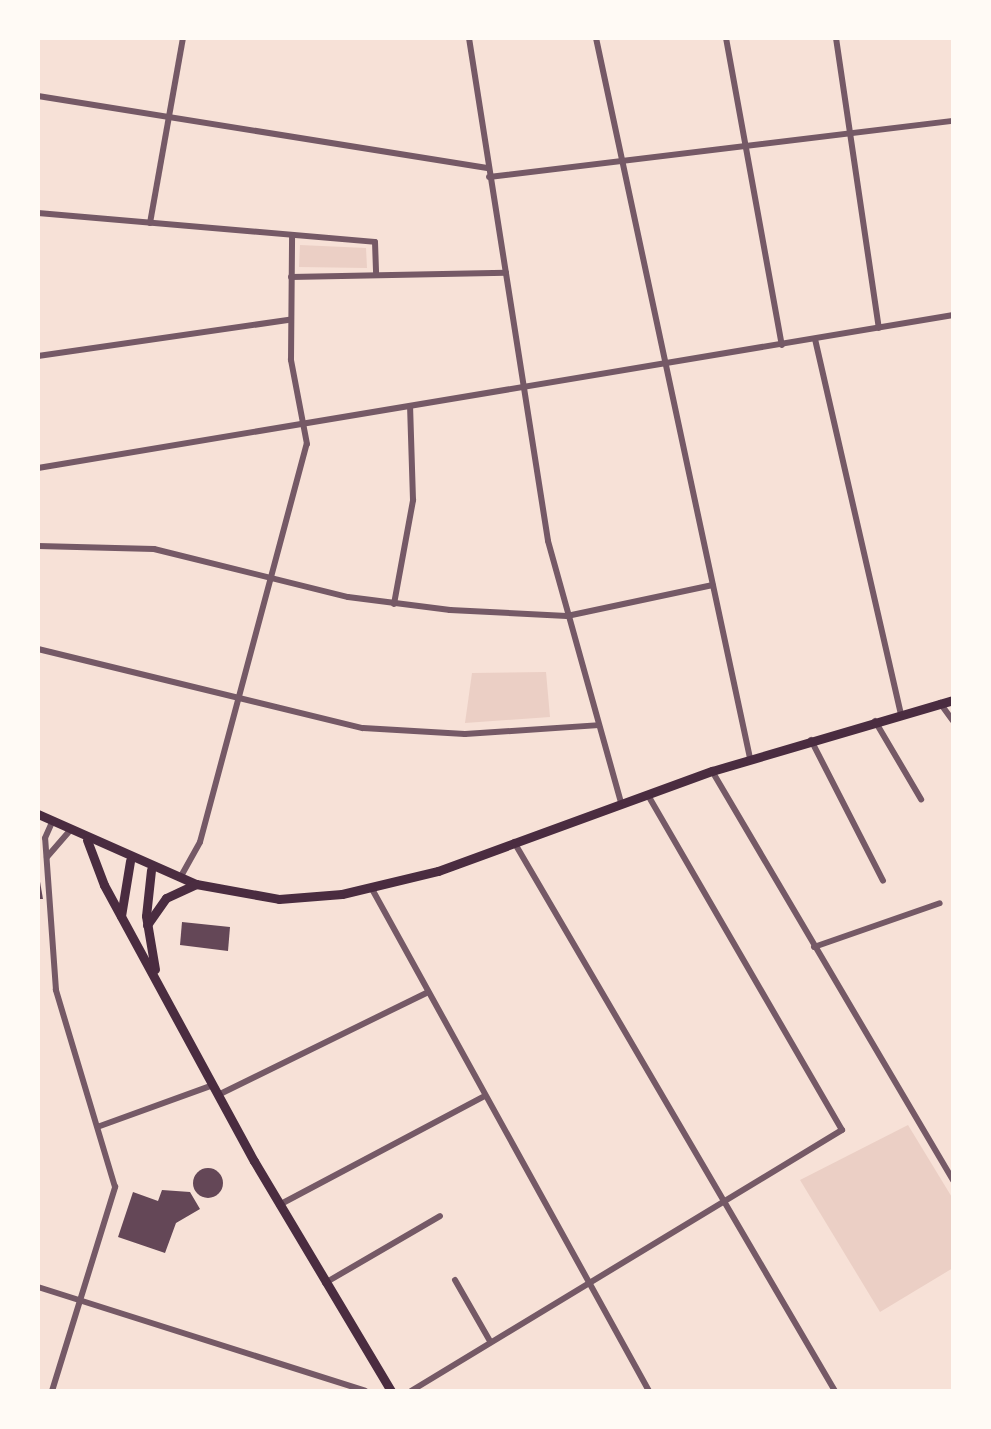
<!DOCTYPE html>
<html>
<head>
<meta charset="utf-8">
<style>
  body { margin:0 }
  #map { position:relative; width:991px; height:1429px; overflow:hidden; background:#f7e1d7; font-family:"Fira Sans Condensed",sans-serif }
  div>[style] { position:absolute }
  [style*='--x'] { left:calc(var(--x)*1px); top:calc(var(--y)*1px); width:calc(var(--w)*1px); rotate:calc(var(--a)*1deg) }
  .green>* { inset:0; background:#ebcfc5 }
  .building>* { inset:0; background:#644757 }
  .round { border-radius:50% }
  .minor>* { height:6px; margin:-3px; padding:0 3px; transform-origin:3px; border-radius:3px; background:#755966 }
  .primary>* { height:9px; margin:-4.5px; padding:0 4.5px; transform-origin:4.5px; border-radius:4.5px; background:#4a2c40 }
  span { translate:-50% -50%; white-space:nowrap; text-align:center; line-height:1.15; -webkit-text-stroke:8px #fffaf5; paint-order:stroke }
  .frame { position:absolute; inset:0; border:40px solid #fffaf5; pointer-events:none }
</style>
</head>
<body>
<div id="map">
  <div class="green">
    <div style="clip-path:polygon(300px 245px,366px 248px,367px 268px,299px 267px)"></div>
    <div style="clip-path:polygon(546px 672px,550px 717px,465px 723px,472px 673px)"></div>
    <div style="clip-path:polygon(908px 1125px,953px 1199px,953px 1268px,880px 1312px,800px 1180px)"></div>
  </div>
  <div class="building">
    <div style="clip-path:polygon(38px 870px,43px 899px,38px 899px)"></div>
    <div style="clip-path:polygon(182px 922px,230px 927px,228px 951px,180px 945px)"></div>
    <div class="round" style="left:193px;top:1168px;width:30px;height:30px"></div>
    <div style="clip-path:polygon(162px 1190px,190px 1192px,200px 1209px,176px 1223px,165px 1253px,118px 1237px,133px 1192px,158px 1201px)"></div>
  </div>
  <div class="minor">
    <div style="--x:469;--y:38;--w:509;--a:81.07"></div>
    <div style="--x:548;--y:541;--w:272;--a:74.4"></div>
    <div style="--x:596;--y:38;--w:736;--a:77.93"></div>
    <div style="--x:726;--y:38;--w:312;--a:79.7"></div>
    <div style="--x:836;--y:38;--w:293;--a:81.6"></div>
    <div style="--x:38;--y:96;--w:455;--a:9.1"></div>
    <div style="--x:489;--y:177;--w:467;--a:-6.9"></div>
    <div style="--x:38;--y:213;--w:338;--a:4.9"></div>
    <div style="--x:375;--y:242;--w:33;--a:88"></div>
    <div style="--x:150;--y:223;--w:188;--a:-79.9"></div>
    <div style="--x:291;--y:277;--w:215;--a:-1.1"></div>
    <div style="--x:815;--y:339;--w:385;--a:77.1"></div>
    <div style="--x:38;--y:356;--w:254;--a:-8.2"></div>
    <div style="--x:38;--y:468;--w:928;--a:-9.49"></div>
    <div style="--x:38;--y:546;--w:116;--a:1.5"></div>
    <div style="--x:154;--y:549;--w:200;--a:13.9"></div>
    <div style="--x:348;--y:597;--w:103;--a:7.3"></div>
    <div style="--x:450;--y:610;--w:117;--a:2.9"></div>
    <div style="--x:567;--y:616;--w:149;--a:-12"></div>
    <div style="--x:394;--y:604;--w:106;--a:-79.6"></div>
    <div style="--x:413;--y:500;--w:93;--a:-91.8"></div>
    <div style="--x:38;--y:649;--w:334;--a:13.7"></div>
    <div style="--x:363;--y:728;--w:102;--a:3.4"></div>
    <div style="--x:465;--y:734;--w:134;--a:-3.8"></div>
    <div style="--x:940;--y:703;--w:22;--a:54"></div>
    <div style="--x:875;--y:721;--w:91;--a:59.5"></div>
    <div style="--x:811;--y:740;--w:158;--a:62.9"></div>
    <div style="--x:712;--y:771;--w:475;--a:59.5"></div>
    <div style="--x:514;--y:842;--w:636;--a:59.69"></div>
    <div style="--x:47;--y:857;--w:35;--a:-49"></div>
    <div style="--x:180;--y:878;--w:41;--a:-60.9"></div>
    <div style="--x:200;--y:842;--w:412;--a:-75"></div>
    <div style="--x:307;--y:444;--w:86;--a:-100.8"></div>
    <div style="--x:291;--y:360;--w:125;--a:-89.5"></div>
    <div style="--x:372;--y:889;--w:573;--a:61.11"></div>
    <div style="--x:814;--y:947;--w:133;--a:-19.2"></div>
    <div style="--x:218;--y:1095;--w:232;--a:-26.1"></div>
    <div style="--x:100;--y:1126;--w:120;--a:-19.9"></div>
    <div style="--x:279;--y:1205;--w:233;--a:-27.9"></div>
    <div style="--x:455;--y:1280;--w:70;--a:60.2"></div>
    <div style="--x:325;--y:1283;--w:133;--a:-30.2"></div>
    <div style="--x:38;--y:1287;--w:343;--a:17.6"></div>
    <div style="--x:52;--y:1391;--w:214;--a:-72.8"></div>
    <div style="--x:115;--y:1187;--w:206;--a:-106.7"></div>
    <div style="--x:56;--y:990;--w:152;--a:-94.1"></div>
    <div style="--x:45;--y:838;--w:17;--a:-66"></div>
    <div style="--x:411;--y:1391;--w:504;--a:-31.2"></div>
    <div style="--x:842;--y:1130;--w:388;--a:-120.1"></div>
  </div>
  <div class="primary">
    <div style="--x:38;--y:814;--w:173;--a:23.9"></div>
    <div style="--x:196;--y:884;--w:84;--a:10.2"></div>
    <div style="--x:279;--y:899;--w:63;--a:-4.5"></div>
    <div style="--x:342;--y:894;--w:99;--a:-13.5"></div>
    <div style="--x:438;--y:871;--w:292;--a:-20.1"></div>
    <div style="--x:712;--y:771;--w:251;--a:-16.4"></div>
    <div style="--x:87;--y:840;--w:48;--a:69.3"></div>
    <div style="--x:104;--y:885;--w:314;--a:61.5"></div>
    <div style="--x:254;--y:1161;--w:268;--a:59.2"></div>
    <div style="--x:151;--y:870;--w:46;--a:96.2"></div>
    <div style="--x:146;--y:916;--w:54;--a:80.4"></div>
    <div style="--x:121;--y:916;--w:56;--a:-80.7"></div>
    <div style="--x:147;--y:925;--w:33;--a:-55"></div>
    <div style="--x:166;--y:898;--w:33;--a:-25"></div>
  </div>
  <div class="frame"></div>
</div>
</body>
</html>
